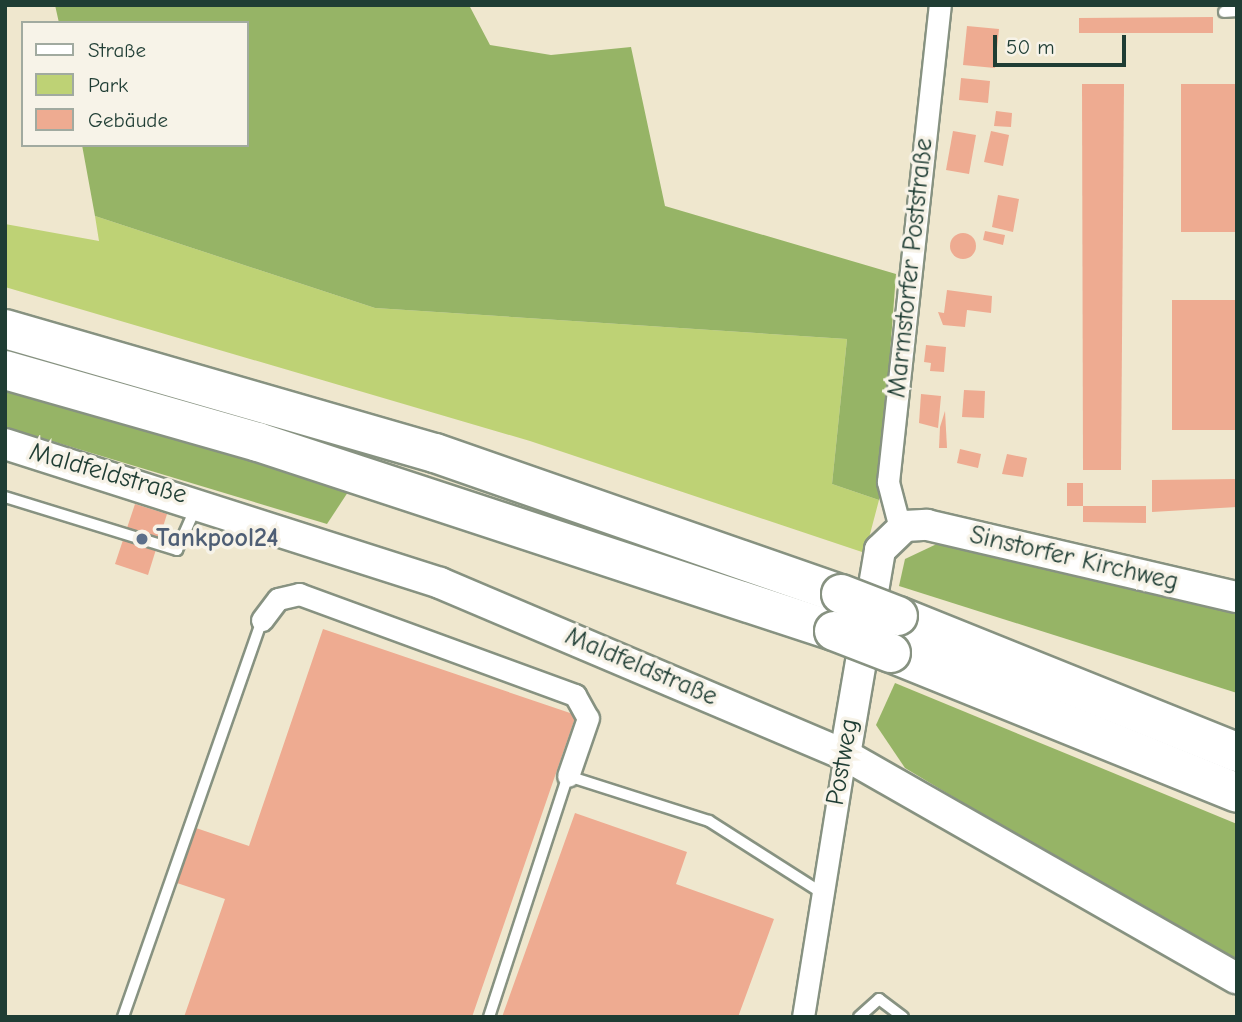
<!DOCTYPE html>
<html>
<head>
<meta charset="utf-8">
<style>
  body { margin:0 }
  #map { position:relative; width:1242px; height:1022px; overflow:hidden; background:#efe7ce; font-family:"Comic Neue",sans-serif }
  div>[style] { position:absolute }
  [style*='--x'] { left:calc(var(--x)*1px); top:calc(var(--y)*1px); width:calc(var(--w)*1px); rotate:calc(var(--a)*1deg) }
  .green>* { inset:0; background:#bed275 }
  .forest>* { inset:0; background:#96b466 }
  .building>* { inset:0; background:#eeab91 }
  .round { border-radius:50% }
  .roads { filter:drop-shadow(2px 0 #879281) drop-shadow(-2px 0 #879281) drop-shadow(0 2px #879281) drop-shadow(0 -2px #879281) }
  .lane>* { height:10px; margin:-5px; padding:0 5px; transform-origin:5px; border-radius:5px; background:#fff }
  .street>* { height:21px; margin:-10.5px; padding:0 10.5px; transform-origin:10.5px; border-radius:10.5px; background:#fff }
  .secondary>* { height:30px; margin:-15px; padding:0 15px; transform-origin:15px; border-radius:15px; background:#fff }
  .highway>* { height:38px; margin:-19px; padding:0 19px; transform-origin:19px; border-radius:19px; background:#fff }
  .bridges { filter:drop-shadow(2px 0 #879281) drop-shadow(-2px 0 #879281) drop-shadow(0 2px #879281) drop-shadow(0 -2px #879281) }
  .highway-bridge>* { height:38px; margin:-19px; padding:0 19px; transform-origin:19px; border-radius:19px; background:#fff }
  .dots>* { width:19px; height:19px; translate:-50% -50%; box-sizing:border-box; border:4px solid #f7f3e8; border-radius:50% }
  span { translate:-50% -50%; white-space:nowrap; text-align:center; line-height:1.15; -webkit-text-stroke:7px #f7f3e8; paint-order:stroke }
  .street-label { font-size:26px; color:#1f3d34 }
  .service-label { font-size:26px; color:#4e5e75; font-weight:700 }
  .left { translate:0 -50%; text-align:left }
  .frame { position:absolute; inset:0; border:7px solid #1f3d34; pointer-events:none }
  .legend { position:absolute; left:21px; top:21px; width:228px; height:126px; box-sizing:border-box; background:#f7f3e8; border:2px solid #a1aaa0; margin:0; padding:9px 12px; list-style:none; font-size:21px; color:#1f3d34 }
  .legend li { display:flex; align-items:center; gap:14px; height:35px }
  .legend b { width:35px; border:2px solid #a1aaa0 }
  .scale { position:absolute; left:993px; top:35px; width:133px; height:32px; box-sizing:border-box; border:4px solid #1f3d34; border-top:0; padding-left:9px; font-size:21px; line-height:24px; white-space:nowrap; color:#1f3d34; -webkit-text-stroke:5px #f7f3e8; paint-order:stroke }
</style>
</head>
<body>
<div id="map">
  <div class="green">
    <div style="clip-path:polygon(95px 216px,375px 308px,847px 339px,832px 484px,879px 500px,865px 553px,530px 441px,5px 287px,5px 224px,99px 241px)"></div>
  </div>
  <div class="forest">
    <div style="clip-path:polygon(55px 5px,469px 5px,490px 45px,551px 55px,631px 47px,665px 206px,896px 274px,879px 500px,832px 484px,847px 339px,375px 308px,95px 216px,82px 145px,247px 145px,247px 23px,59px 23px)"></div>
    <div style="clip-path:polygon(5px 390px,97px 413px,350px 489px,327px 524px,5px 427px)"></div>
    <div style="clip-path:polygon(941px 542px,1237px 611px,1237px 693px,899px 586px,905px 559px)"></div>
    <div style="clip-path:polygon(895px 683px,1237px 824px,1237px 967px,905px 768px,876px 725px)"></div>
  </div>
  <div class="building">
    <div style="clip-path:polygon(1213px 17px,1213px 33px,1079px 33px,1079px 18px)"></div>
    <div style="clip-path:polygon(967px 26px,999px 29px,995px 68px,963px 65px)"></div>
    <div style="clip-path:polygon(961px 78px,990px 81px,988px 103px,959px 100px)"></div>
    <div style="clip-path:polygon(1082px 84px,1124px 84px,1121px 470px,1083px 470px)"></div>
    <div style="clip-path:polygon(1181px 84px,1237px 84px,1237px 232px,1181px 232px)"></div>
    <div style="clip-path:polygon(996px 111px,1012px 113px,1011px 127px,994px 126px)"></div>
    <div style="clip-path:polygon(953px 131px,976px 135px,969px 174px,946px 170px)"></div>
    <div style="clip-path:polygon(991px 131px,1009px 135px,1003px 166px,984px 162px)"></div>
    <div style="clip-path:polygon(998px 195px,1019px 199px,1013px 232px,992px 227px)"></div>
    <div style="clip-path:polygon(985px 231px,1005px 235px,1003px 245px,983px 240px)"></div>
    <div class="round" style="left:950px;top:233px;width:26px;height:26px"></div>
    <div style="clip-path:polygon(947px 290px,992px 296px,991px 313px,967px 310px,965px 327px,943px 325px,938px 312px,944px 313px)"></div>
    <div style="clip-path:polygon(1172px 300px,1237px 300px,1237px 430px,1172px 430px)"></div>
    <div style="clip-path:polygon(926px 345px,946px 347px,944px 372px,930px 371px,931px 363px,924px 362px)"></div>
    <div style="clip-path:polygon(964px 390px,985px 391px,984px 418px,962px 417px)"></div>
    <div style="clip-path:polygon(921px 394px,941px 396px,938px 428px,919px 423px)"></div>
    <div style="clip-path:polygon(945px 411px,947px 448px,939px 448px,940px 427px)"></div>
    <div style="clip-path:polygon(960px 449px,981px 454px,978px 468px,957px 463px)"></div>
    <div style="clip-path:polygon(1007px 454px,1027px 458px,1023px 477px,1002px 474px)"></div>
    <div style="clip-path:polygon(1237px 479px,1237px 507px,1152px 512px,1152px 480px)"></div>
    <div style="clip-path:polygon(1067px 483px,1083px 483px,1083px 506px,1146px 506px,1146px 523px,1083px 522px,1083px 506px,1067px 506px)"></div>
    <div style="clip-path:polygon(135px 504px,167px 514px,148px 575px,115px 564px)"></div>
    <div style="clip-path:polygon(323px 629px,576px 715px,472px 1017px,184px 1017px,225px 899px,177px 883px,196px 828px,249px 846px)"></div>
    <div style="clip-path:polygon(575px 813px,687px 852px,676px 884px,774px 919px,738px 1017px,502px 1017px)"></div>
  </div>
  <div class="roads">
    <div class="lane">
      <div style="--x:1224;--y:12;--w:13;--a:-4"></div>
      <div style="--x:5;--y:497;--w:180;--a:17.1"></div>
      <div style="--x:177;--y:550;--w:47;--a:-66.2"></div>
      <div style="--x:123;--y:1017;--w:421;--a:-70.7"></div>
      <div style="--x:489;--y:1017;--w:254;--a:-71.9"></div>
      <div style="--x:568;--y:776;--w:148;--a:17.7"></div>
      <div style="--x:709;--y:821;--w:130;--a:32.5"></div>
      <div style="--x:859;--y:1017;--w:27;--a:-42"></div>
      <div style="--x:879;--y:999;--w:30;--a:37"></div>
    </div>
    <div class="street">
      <div style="--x:900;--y:528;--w:48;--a:-104.6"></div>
      <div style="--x:888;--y:482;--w:480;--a:-83.8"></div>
      <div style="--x:262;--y:620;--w:26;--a:-53"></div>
      <div style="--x:278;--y:599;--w:22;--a:-13"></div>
      <div style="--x:299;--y:594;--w:294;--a:20.1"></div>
      <div style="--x:575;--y:695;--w:26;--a:61"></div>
      <div style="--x:588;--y:718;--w:61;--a:109"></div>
      <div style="--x:803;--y:1017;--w:265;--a:-80.9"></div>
    </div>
    <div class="secondary">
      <div style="--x:5;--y:444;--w:457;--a:17.7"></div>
      <div style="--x:440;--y:583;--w:440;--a:23"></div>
      <div style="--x:845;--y:755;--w:451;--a:29.7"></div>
      <div style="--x:845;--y:755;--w:208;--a:-80.3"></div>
      <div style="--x:880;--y:550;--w:35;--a:-44"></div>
      <div style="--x:905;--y:526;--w:22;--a:-3"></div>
      <div style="--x:927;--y:525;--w:318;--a:13.1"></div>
    </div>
    <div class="highway">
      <div style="--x:5;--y:329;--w:448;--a:16.1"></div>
      <div style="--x:435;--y:453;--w:430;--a:19.2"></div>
      <div style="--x:5;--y:370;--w:263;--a:15.9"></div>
      <div style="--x:258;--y:442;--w:606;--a:18.17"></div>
      <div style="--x:898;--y:616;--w:365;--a:21.9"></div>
      <div style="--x:891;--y:653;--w:373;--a:22"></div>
    </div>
  </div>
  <div class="bridges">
    <div class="highway-bridge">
      <div style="--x:841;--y:594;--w:61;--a:21.1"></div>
      <div style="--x:834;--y:631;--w:61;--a:21.1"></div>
    </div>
  </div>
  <div class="dots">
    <div style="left:142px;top:539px;background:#5c6f8a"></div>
  </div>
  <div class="street-label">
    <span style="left:911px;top:268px;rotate:-84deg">Marmstorfer Poststraße</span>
    <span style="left:108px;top:474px;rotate:16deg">Maldfeldstraße</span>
    <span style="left:1074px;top:559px;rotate:13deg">Sinstorfer Kirchweg</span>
    <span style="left:641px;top:667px;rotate:23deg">Maldfeldstraße</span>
    <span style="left:843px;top:762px;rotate:-80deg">Postweg</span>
  </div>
  <div class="service-label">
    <span class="left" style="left:156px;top:539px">Tankpool24</span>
  </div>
  <div class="frame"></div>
  <ul class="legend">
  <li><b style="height:9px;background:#fff"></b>Straße</li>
  <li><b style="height:19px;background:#bed275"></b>Park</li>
  <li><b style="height:19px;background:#eeab91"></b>Gebäude</li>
  </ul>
  <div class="scale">50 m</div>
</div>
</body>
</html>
